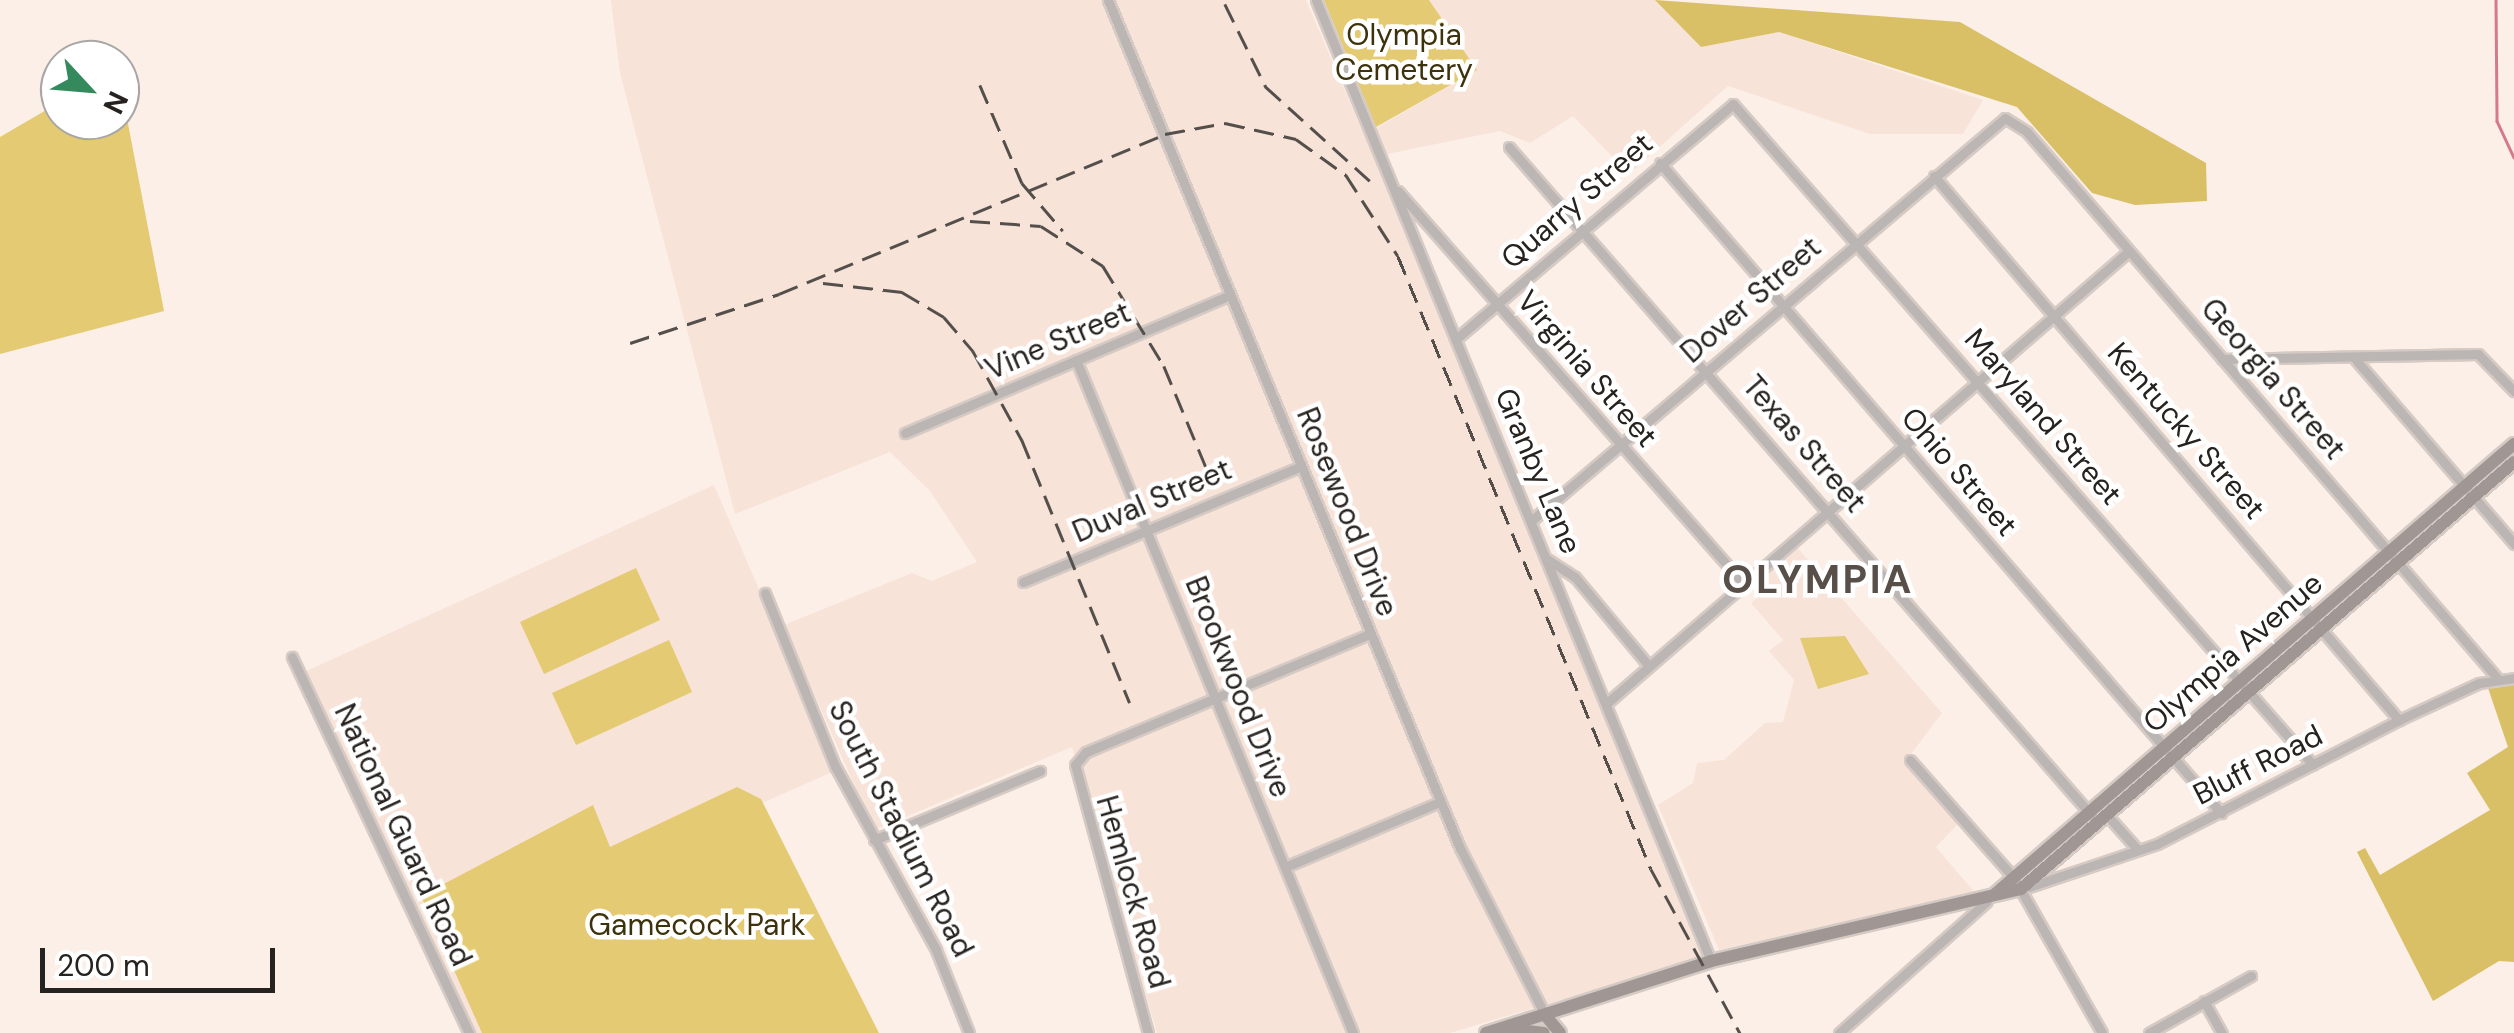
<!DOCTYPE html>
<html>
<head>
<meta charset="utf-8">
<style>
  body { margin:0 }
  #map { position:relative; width:2514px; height:1033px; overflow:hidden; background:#fcefe8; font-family:"DM Sans",sans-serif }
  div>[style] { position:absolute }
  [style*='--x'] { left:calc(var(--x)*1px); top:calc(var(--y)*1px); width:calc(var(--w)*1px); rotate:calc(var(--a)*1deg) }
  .built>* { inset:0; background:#f7e3d8 }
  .green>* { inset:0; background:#e4ca72 }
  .forest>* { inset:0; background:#d9bf65 }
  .stream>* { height:2.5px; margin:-1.25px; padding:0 1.25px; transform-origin:1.25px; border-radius:1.25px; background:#d57a8b }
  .roads { filter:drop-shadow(2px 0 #d5cac4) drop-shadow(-2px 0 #d5cac4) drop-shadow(0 2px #d5cac4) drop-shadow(0 -2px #d5cac4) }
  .street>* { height:9px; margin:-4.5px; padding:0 4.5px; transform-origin:4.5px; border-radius:4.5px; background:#bbb5b4 }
  .secondary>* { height:12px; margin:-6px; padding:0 6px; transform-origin:6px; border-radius:6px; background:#a09795 }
  .rail>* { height:2.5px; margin-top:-1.25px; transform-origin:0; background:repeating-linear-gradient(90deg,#554f4c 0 20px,transparent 0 30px) }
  span { translate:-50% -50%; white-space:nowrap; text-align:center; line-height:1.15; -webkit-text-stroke:9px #fff; paint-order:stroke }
  .park-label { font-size:30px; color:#3d320b }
  .street-label { font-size:30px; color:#26221f }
  .district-label { font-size:40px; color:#594f49; font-weight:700; letter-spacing:2.5px }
  .north { position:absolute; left:40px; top:40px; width:100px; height:100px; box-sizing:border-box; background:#fff; border:2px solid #a8a7a5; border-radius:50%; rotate:116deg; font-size:28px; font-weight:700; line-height:40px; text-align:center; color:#26221f }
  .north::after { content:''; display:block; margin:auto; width:35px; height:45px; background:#358a5d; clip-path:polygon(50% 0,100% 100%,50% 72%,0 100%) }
  .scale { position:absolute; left:40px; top:948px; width:235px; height:45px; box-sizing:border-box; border:5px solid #26221f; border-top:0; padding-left:12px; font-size:30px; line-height:35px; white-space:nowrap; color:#26221f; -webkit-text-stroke:8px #fff; paint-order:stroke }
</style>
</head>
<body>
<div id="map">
  <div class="built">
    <div style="clip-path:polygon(611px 0,1306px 0,1364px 135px,1477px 70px,1429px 0,1655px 0,1701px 47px,1779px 32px,1983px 100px,1963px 134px,1870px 134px,1728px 86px,1629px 174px,1573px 116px,1530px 143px,1500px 131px,1387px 154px,1377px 167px,1705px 957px,1450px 1033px,1157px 1033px,1072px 747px,874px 830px,784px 625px,912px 573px,932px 581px,977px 562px,930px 491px,890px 452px,735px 514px,620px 73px)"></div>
    <div style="clip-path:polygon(714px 485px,837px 770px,753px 807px,861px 1033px,468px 1033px,300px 674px)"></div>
    <div style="clip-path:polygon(1796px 546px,1942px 713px,1905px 762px,1958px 824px,1936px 847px,1976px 894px,1719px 950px,1658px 805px,1693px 783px,1697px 763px,1724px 760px,1765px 723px,1783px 722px,1794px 680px,1769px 651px,1783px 640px,1751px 603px,1762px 594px,1760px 577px)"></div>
  </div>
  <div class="green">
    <div style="clip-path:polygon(1324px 0,1429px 0,1477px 70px,1376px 127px)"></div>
    <div style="clip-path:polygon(120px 82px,164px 311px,0 354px,0 137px,60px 102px,60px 120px,120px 120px)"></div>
    <div style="clip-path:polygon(636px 568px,660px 620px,544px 674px,520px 622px)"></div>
    <div style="clip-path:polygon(1845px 636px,1869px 674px,1818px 689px,1800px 638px)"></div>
    <div style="clip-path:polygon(669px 640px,692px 692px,576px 745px,552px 693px)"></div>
    <div style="clip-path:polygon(737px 787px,761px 799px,879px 1033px,482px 1033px,421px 896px,593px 805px,610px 847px)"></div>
  </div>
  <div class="forest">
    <div style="clip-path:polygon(1655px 0,1960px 22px,2206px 163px,2207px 201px,2135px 205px,2092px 193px,2017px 107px,1779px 32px,1701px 47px)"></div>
    <div style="clip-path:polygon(2514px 685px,2514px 962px,2499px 961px,2433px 1001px,2357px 852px,2365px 848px,2380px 875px,2490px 810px,2467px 773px,2508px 747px,2488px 688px)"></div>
  </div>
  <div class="stream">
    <div style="--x:2496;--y:0;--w:121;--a:89.5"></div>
    <div style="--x:2497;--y:121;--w:40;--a:65"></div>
  </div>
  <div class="roads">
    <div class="street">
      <div style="--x:1108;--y:0;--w:918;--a:67.46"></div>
      <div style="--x:1460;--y:848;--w:187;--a:63"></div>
      <div style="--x:1316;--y:0;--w:1039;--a:67.66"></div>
      <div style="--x:1509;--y:147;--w:897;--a:48.93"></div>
      <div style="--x:1660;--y:163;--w:859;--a:49.2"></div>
      <div style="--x:1934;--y:176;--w:716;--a:49.48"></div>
      <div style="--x:1398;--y:191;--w:522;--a:48.65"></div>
      <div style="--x:1456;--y:339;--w:363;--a:-40.3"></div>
      <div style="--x:1733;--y:104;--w:879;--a:48.73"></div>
      <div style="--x:2222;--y:359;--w:256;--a:-1.1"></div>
      <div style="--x:2478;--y:354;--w:52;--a:45.8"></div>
      <div style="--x:1076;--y:360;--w:728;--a:67.63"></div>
      <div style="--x:2356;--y:360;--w:243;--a:49.3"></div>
      <div style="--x:905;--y:433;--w:353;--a:-23"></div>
      <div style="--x:1531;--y:521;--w:622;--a:-40.37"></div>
      <div style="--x:2005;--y:118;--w:26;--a:32"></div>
      <div style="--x:2027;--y:132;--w:722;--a:49.27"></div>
      <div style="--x:1547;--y:559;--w:33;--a:33"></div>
      <div style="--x:1575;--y:577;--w:114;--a:50.3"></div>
      <div style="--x:1023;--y:582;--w:301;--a:-22.6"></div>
      <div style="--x:765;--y:593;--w:187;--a:68"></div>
      <div style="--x:835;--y:766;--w:210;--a:61.2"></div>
      <div style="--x:936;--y:950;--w:89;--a:68.3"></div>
      <div style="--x:292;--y:657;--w:416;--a:64.8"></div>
      <div style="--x:1607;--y:703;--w:690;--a:-40.89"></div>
      <div style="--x:1910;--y:760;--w:157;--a:48.6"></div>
      <div style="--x:2014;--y:878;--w:178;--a:60.4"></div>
      <div style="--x:2107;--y:815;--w:47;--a:48.5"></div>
      <div style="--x:874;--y:840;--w:180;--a:-22.6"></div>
      <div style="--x:1285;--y:867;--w:168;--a:-22.8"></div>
      <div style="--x:2029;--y:887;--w:135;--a:-18.6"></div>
      <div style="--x:2157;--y:844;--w:272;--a:-27.1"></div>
      <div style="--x:2399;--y:720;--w:88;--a:-24.8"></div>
      <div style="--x:2479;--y:683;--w:35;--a:-8"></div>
      <div style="--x:2204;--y:1001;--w:37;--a:61"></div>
      <div style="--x:1148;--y:1033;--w:278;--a:-105.2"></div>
      <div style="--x:1075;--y:765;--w:17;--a:-50"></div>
      <div style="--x:1086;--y:752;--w:308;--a:-22.6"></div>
      <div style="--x:1839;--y:1033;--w:198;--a:-41.7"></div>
      <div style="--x:2149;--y:1033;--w:117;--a:-29.2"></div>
    </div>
    <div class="secondary">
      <div style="--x:1995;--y:894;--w:687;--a:-40.93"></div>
      <div style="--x:1545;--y:1015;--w:23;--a:50"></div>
      <div style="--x:1511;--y:1029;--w:33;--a:7"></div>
      <div style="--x:1486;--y:1033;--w:236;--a:-17.7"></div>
      <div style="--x:1711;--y:961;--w:318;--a:-13.1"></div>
      <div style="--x:2021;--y:889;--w:652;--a:-40.9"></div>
    </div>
  </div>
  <div class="rail">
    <div style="--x:1225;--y:4;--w:93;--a:63.7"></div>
    <div style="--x:1266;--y:87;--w:142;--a:42.1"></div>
    <div style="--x:980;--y:85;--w:107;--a:66.8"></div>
    <div style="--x:1022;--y:183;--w:63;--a:49.5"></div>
    <div style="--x:970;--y:221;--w:71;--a:4"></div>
    <div style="--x:1041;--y:226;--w:74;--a:32.8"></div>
    <div style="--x:1103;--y:266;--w:117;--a:58.6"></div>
    <div style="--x:1164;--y:366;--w:109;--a:67.4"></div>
    <div style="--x:823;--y:283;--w:80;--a:6.5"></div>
    <div style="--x:902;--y:292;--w:49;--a:30.8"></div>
    <div style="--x:944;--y:317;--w:45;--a:49.5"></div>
    <div style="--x:973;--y:351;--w:102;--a:61.2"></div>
    <div style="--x:1022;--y:440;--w:284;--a:67.7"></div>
    <div style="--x:630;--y:343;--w:157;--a:-18.2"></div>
    <div style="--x:779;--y:294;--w:418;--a:-22.5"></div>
    <div style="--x:1165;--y:134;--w:61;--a:-10.4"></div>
    <div style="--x:1225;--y:123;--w:73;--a:12.7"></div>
    <div style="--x:1296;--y:139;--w:62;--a:35.8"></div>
    <div style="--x:1346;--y:175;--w:96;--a:57.3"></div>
    <div style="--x:1398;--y:256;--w:663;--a:67.57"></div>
    <div style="--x:1651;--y:869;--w:187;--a:61.5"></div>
  </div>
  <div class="park-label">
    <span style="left:1404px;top:52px">Olympia<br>Cemetery</span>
    <span style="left:697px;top:925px">Gamecock Park</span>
  </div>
  <div class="street-label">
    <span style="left:1577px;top:201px;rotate:-41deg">Quarry Street</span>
    <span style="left:1751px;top:300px;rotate:-41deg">Dover Street</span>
    <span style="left:1058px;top:341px;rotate:-23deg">Vine Street</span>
    <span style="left:1587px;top:369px;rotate:49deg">Virginia Street</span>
    <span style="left:2273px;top:379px;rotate:49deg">Georgia Street</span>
    <span style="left:2043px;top:417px;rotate:49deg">Maryland Street</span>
    <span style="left:2186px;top:431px;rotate:49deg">Kentucky Street</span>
    <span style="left:1804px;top:444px;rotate:49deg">Texas Street</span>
    <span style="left:1538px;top:471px;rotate:67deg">Granby Lane</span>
    <span style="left:1959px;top:472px;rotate:49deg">Ohio Street</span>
    <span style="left:1152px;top:501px;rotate:-23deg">Duval Street</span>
    <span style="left:1347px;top:512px;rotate:68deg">Rosewood Drive</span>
    <span style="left:2233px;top:653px;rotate:-41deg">Olympia Avenue</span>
    <span style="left:1238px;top:687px;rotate:68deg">Brookwood Drive</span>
    <span style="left:2258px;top:765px;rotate:-27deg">Bluff Road</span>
    <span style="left:901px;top:829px;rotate:63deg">South Stadium Road</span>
    <span style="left:403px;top:835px;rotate:65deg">National Guard Road</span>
    <span style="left:1133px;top:892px;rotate:74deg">Hemlock Road</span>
  </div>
  <div class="district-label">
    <span style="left:1818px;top:579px">OLYMPIA</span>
  </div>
  <div class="north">N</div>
  <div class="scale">200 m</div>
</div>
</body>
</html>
